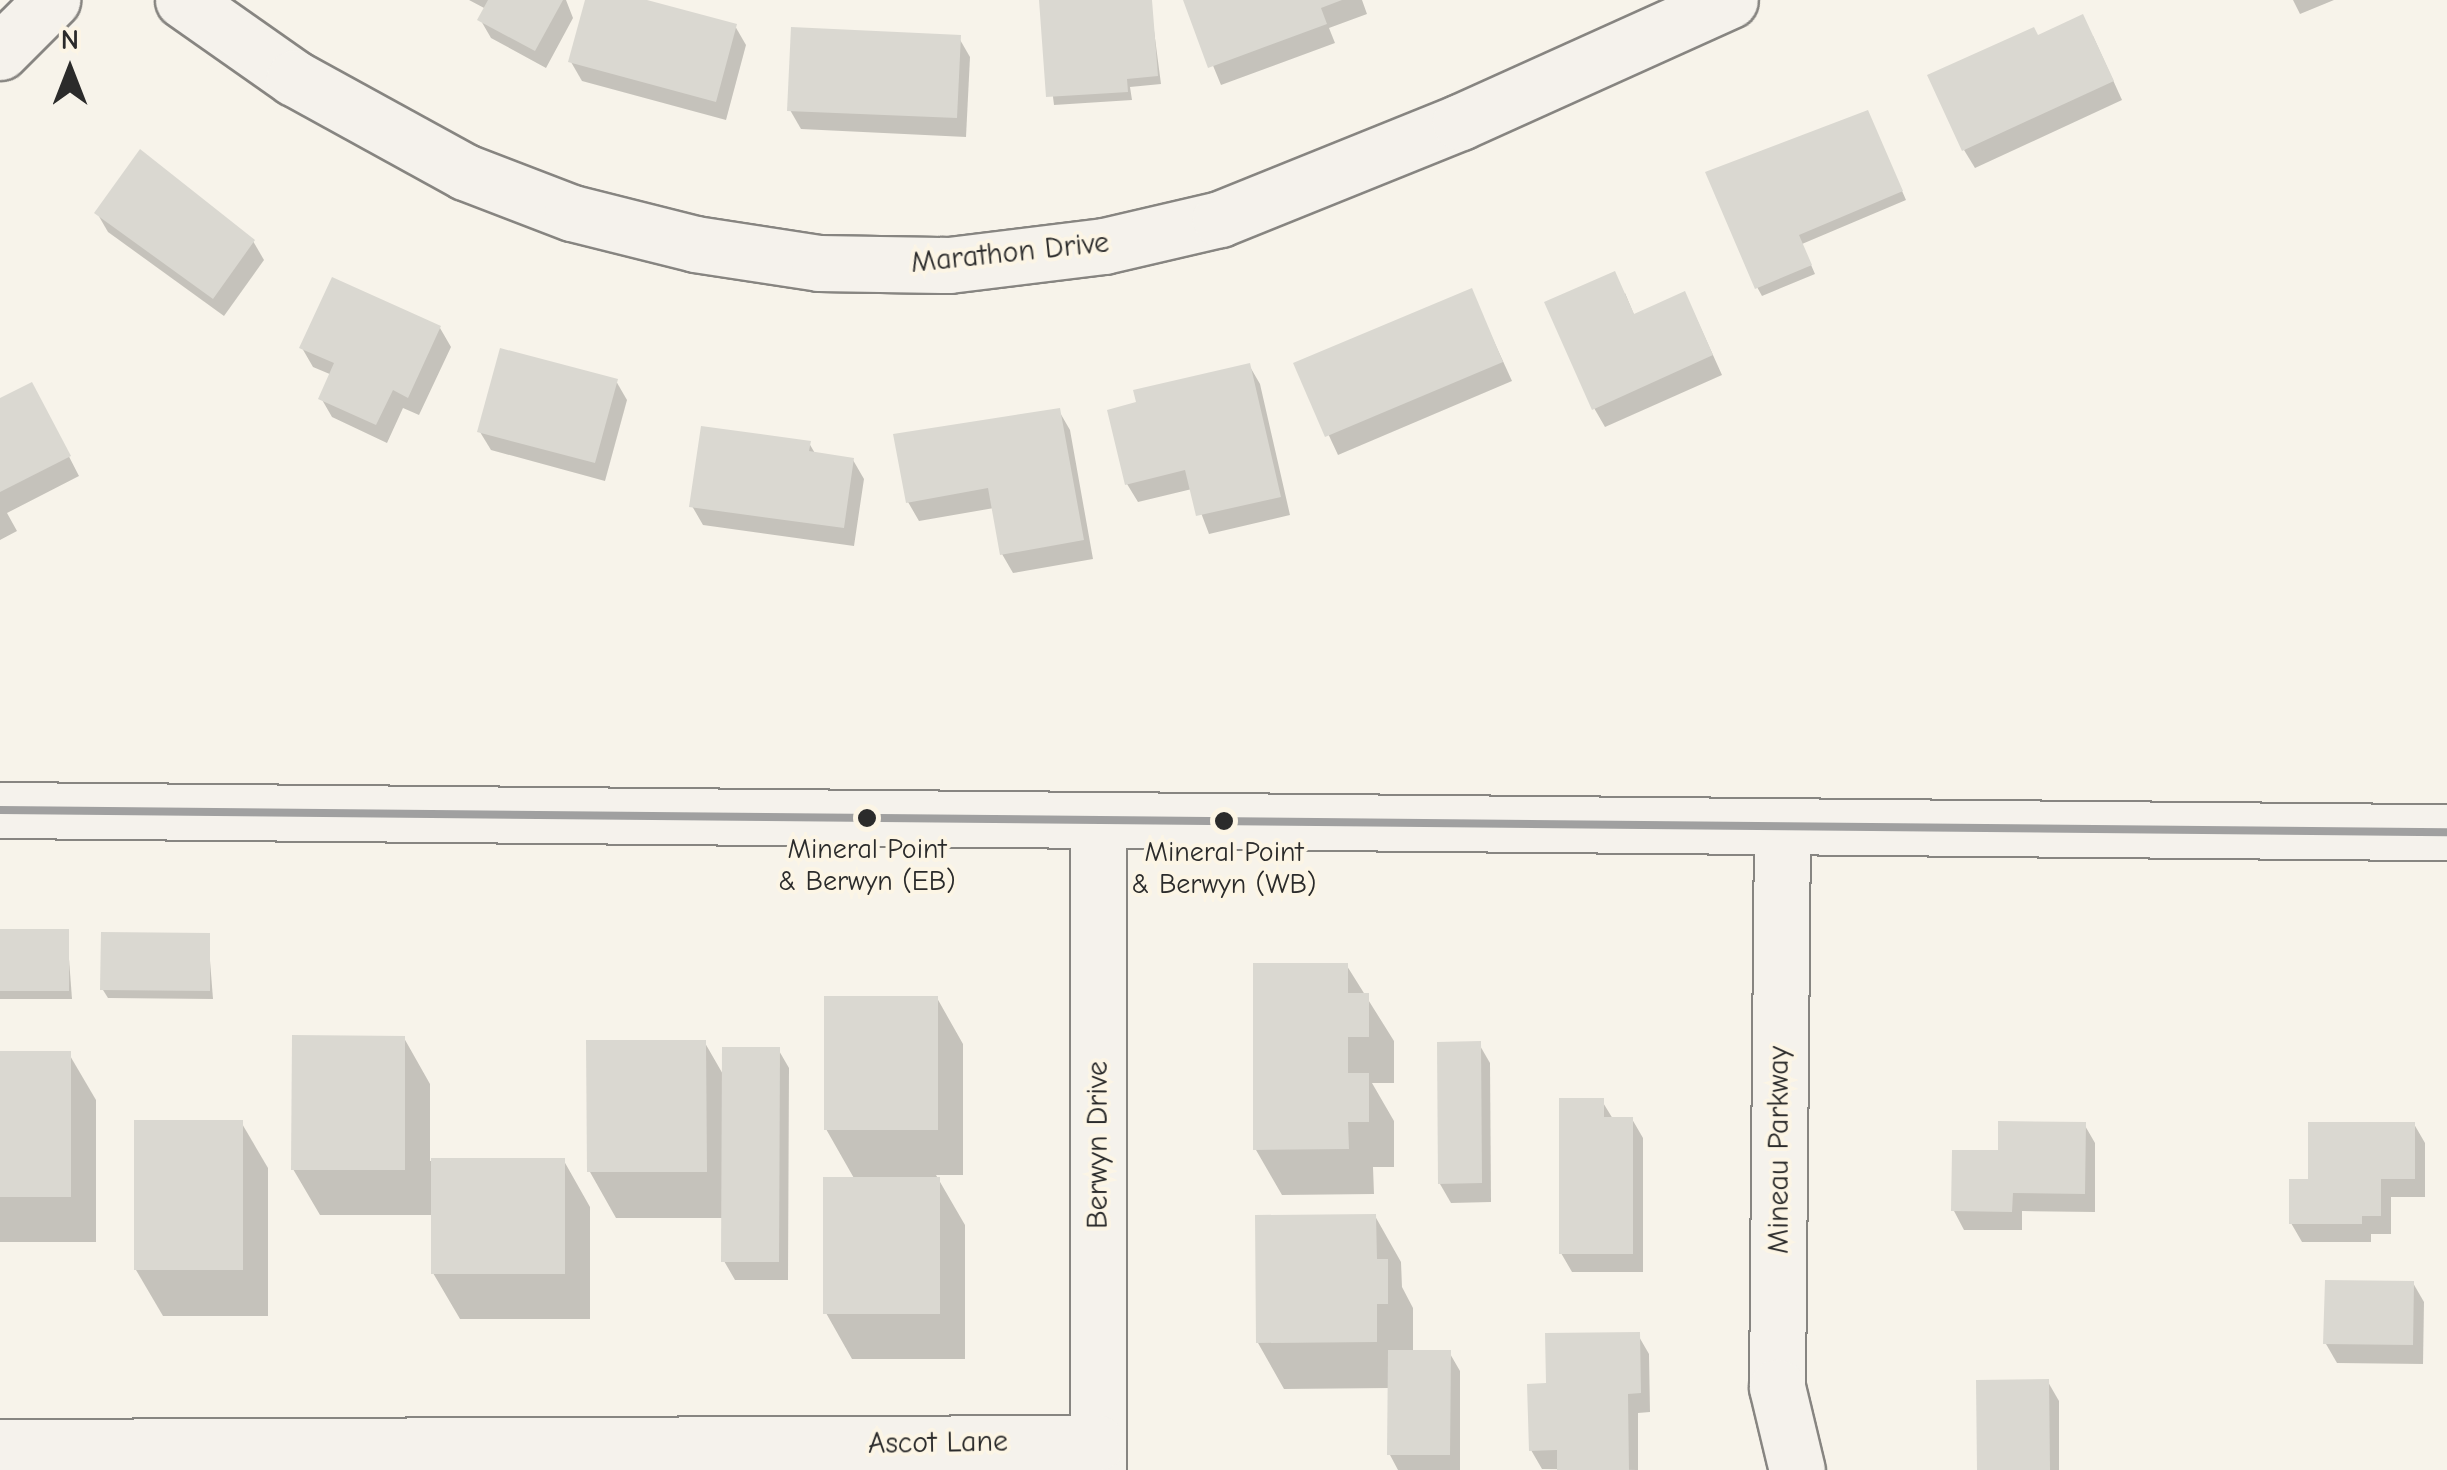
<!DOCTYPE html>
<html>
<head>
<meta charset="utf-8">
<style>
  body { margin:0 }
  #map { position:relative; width:2447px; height:1470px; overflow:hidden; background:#f7f3ea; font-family:"Comic Neue",sans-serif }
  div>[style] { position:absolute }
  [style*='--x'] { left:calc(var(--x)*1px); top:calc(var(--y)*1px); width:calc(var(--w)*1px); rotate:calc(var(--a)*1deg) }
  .shadow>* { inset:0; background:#0003 }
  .building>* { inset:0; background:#dad8d1 }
  .roads { filter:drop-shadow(2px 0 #878581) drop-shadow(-2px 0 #878581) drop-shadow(0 2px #878581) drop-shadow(0 -2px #878581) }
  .street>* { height:55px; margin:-27.5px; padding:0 27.5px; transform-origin:27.5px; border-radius:27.5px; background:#f5f2ec }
  .secondary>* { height:55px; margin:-27.5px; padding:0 27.5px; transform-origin:27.5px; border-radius:27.5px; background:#f5f2ec }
  .bus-1>* { height:8px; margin:-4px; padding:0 4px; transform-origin:4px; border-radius:4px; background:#a0a0a0 }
  .dots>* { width:28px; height:28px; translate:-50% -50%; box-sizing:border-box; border:5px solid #fcf5e5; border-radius:50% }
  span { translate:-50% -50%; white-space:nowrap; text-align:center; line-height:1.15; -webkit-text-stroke:8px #fcf5e5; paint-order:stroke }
  .bus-label { font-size:28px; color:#2b2b2b }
  .street-label { font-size:30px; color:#2b2b2b }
  .north { position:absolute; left:20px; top:20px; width:100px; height:100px; -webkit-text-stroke:8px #fcf5e5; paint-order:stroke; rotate:0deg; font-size:28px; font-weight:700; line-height:40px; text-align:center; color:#2b2b2b }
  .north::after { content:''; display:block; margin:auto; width:35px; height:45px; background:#2b2b2b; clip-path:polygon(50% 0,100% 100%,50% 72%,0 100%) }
</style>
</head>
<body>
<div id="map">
  <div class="shadow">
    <div style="clip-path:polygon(469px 0,566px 0,573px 18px,546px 68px,491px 38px,480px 19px,486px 9px)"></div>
    <div style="clip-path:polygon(588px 0,638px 0,735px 26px,746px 45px,726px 120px,582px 81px,571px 62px)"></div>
    <div style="clip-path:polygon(1041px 0,1150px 0,1161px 84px,1130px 87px,1132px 100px,1054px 105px)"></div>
    <div style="clip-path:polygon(1186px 0,1362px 0,1367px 14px,1329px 28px,1335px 43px,1221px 85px)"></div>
    <div style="clip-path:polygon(2293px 0,2334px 0,2300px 14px)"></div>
    <div style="clip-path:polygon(2093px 36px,2122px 100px,1975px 168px,1964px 150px,2037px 38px)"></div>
    <div style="clip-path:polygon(959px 38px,970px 57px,966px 137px,801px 129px,790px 110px)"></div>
    <div style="clip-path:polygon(1872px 122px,1906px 200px,1802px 244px,1815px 274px,1762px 296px,1757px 287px)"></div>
    <div style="clip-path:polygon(140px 152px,253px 241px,264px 260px,224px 316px,108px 232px,97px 213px)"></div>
    <div style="clip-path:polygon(1471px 291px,1512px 381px,1338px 455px,1296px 365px)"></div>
    <div style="clip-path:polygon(1625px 293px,1635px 317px,1694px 313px,1722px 375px,1605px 427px,1594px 408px)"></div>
    <div style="clip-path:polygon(440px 328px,451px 347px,419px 415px,403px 408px,387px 443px,332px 417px,321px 398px,332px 375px,313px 367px,302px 348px)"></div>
    <div style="clip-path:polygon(1249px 365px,1260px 384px,1290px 515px,1209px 534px,1192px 489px,1138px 502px,1127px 484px,1139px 404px)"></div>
    <div style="clip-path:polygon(616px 381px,627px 400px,605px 481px,491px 450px,480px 432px)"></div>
    <div style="clip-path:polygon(0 401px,42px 404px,79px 476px,7px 513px,17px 531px,0 540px)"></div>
    <div style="clip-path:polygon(1059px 411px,1070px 430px,1093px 559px,1013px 573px,1002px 554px,994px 508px,919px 521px,908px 502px)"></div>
    <div style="clip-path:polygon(809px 443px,816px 455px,853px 460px,864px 479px,854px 546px,703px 525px,692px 506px)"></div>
    <div style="clip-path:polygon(0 932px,67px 932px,72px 999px,0 999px)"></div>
    <div style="clip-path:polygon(208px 935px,213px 999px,108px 998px,103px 990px)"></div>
    <div style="clip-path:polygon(1347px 966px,1394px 1041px,1394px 1083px,1372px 1083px,1394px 1121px,1394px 1167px,1373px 1167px,1374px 1194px,1282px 1195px,1256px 1150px)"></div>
    <div style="clip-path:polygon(937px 998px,963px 1044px,963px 1175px,936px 1175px,965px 1225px,965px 1359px,852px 1359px,826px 1313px,855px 1180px,826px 1129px)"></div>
    <div style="clip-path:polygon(404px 1038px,430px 1084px,430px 1161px,564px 1161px,590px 1207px,590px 1319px,460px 1319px,433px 1273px,433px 1215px,320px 1215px,293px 1169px)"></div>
    <div style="clip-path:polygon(705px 1043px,724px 1076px,778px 1049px,789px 1068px,788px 1280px,735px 1280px,724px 1261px,724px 1218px,616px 1218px,590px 1172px)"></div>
    <div style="clip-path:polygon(1479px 1044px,1490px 1063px,1491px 1202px,1451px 1203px,1440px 1184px)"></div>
    <div style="clip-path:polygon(0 1054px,69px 1054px,96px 1100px,96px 1242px,0 1242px)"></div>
    <div style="clip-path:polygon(1602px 1101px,1613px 1119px,1632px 1119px,1643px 1138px,1643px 1272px,1572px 1272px,1561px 1253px)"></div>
    <div style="clip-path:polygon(241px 1122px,268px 1168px,268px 1316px,163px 1316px,136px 1270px)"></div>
    <div style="clip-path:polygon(2084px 1124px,2095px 1143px,2095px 1212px,2022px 1211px,2022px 1230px,1964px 1230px,1954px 1211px,2000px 1153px)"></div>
    <div style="clip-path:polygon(2414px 1124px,2425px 1143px,2425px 1197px,2391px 1197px,2391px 1234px,2371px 1234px,2371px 1242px,2302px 1242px,2291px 1223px,2311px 1181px)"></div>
    <div style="clip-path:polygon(1375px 1216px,1401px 1262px,1402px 1287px,1413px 1308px,1413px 1352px,1449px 1352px,1460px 1371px,1460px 1470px,1398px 1470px,1390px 1455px,1390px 1388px,1284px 1389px,1258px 1343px)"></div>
    <div style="clip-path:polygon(2413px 1283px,2424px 1302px,2423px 1364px,2337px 1363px,2326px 1344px)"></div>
    <div style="clip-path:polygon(1638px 1335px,1649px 1354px,1650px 1412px,1638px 1413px,1638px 1470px,1542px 1469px,1531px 1450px,1548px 1386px)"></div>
    <div style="clip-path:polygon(2048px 1382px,2059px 1401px,2059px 1470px,1979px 1470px)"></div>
  </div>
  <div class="building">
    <div style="clip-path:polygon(488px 0,563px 0,535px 51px,477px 20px)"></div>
    <div style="clip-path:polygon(585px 0,647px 0,737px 24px,716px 102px,568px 62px)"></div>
    <div style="clip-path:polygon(1039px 0,1152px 0,1158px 76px,1127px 79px,1128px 92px,1046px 97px)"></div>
    <div style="clip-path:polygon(1183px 0,1342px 0,1321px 8px,1327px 24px,1208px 68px)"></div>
    <div style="clip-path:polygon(2083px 14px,2114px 81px,1962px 151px,1927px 75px,2034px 27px,2038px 35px)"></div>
    <div style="clip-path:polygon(791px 27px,961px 35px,957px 118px,787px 111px)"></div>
    <div style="clip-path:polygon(1868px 110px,1903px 191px,1799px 235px,1812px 265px,1755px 289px,1705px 172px)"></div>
    <div style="clip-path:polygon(140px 149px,255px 240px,213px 299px,94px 213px)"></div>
    <div style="clip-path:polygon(1615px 271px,1634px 314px,1685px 291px,1713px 355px,1592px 410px,1544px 302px)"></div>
    <div style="clip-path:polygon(332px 277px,441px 326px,408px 398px,393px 390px,376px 425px,318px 399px,334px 363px,299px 348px)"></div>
    <div style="clip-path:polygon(1472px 288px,1503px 362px,1325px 437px,1293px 363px)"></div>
    <div style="clip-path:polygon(500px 348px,618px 379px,595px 463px,477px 432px)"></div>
    <div style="clip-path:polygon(1250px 363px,1281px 497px,1196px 516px,1185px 470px,1125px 485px,1107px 410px,1136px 402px,1133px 390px)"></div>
    <div style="clip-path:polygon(32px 382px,71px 456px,0 492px,0 398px)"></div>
    <div style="clip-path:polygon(1060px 408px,1084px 540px,1000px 555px,988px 488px,906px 503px,893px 434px)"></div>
    <div style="clip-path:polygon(701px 426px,811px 441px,809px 451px,854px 458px,844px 528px,689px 507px)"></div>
    <div style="clip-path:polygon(0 929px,69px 929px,69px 991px,0 991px)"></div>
    <div style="clip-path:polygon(101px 932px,210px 933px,210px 991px,100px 990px)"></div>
    <div style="clip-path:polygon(1253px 963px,1348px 963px,1348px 993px,1369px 993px,1369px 1037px,1348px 1037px,1348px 1073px,1369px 1073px,1369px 1122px,1348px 1122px,1349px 1149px,1253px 1150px)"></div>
    <div style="clip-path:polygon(824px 996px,938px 996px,938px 1130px,824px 1130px)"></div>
    <div style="clip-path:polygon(292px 1035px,405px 1036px,405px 1170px,291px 1170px)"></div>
    <div style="clip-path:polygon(586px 1040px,706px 1040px,707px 1172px,587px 1172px)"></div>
    <div style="clip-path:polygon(1481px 1041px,1482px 1183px,1438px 1184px,1437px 1042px)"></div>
    <div style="clip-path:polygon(722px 1047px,780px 1047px,779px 1262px,721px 1262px)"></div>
    <div style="clip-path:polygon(0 1051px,71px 1051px,71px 1197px,0 1197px)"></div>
    <div style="clip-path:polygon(1559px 1098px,1604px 1098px,1604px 1117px,1633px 1117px,1633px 1254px,1559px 1254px)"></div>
    <div style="clip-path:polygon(134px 1120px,243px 1120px,243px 1270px,134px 1270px)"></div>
    <div style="clip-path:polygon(1998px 1121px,2086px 1122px,2085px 1194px,2013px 1193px,2012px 1212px,1951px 1211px,1952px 1150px,1998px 1150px)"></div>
    <div style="clip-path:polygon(2308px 1122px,2415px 1122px,2415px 1179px,2381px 1179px,2381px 1216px,2362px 1216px,2362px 1224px,2289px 1224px,2289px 1179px,2308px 1179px)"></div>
    <div style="clip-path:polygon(431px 1158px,565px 1158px,565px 1274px,431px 1274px)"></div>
    <div style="clip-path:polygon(823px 1177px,940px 1177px,940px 1314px,823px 1314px)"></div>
    <div style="clip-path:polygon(1376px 1214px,1377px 1259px,1388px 1259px,1388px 1304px,1377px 1304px,1377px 1342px,1256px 1343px,1255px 1215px)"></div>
    <div style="clip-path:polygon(2325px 1280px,2414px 1281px,2413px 1345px,2323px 1344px)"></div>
    <div style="clip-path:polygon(1640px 1332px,1641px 1393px,1628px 1394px,1629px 1470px,1557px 1470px,1557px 1450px,1529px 1451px,1527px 1384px,1546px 1383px,1545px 1333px)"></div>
    <div style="clip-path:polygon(1388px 1350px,1451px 1350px,1450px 1455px,1387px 1455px)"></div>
    <div style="clip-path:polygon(2049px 1379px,2050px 1470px,1977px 1470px,1976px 1380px)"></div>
  </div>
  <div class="roads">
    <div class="street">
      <div style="--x:183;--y:0;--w:136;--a:35.1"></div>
      <div style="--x:294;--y:78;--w:195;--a:28.8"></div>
      <div style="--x:465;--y:172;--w:115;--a:21"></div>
      <div style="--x:572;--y:213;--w:127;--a:14.1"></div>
      <div style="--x:695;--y:244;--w:125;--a:8.7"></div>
      <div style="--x:819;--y:263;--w:130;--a:0.9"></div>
      <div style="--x:949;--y:265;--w:156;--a:-7"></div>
      <div style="--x:1104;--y:246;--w:119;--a:-13.1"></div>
      <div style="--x:1220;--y:219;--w:259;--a:-22"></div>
      <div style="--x:1460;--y:122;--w:296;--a:-24.3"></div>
      <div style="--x:0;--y:52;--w:74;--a:-45"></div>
      <div style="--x:1098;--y:820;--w:650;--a:90"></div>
      <div style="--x:1782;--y:828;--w:559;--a:90.51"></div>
      <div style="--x:1777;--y:1387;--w:85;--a:76.5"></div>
      <div style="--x:0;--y:1447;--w:1097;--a:-0.21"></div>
    </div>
    <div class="secondary">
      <div style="--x:0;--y:810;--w:2447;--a:0.52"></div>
    </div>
  </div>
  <div class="bus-1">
    <div style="--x:0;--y:810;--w:2447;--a:0.52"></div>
  </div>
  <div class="dots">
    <div style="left:867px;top:818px;background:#2b2b2b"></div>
    <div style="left:1224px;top:821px;background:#2b2b2b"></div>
  </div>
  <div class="bus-label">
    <span style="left:867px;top:865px">Mineral Point<br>&amp; Berwyn (EB)</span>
    <span style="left:1224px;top:868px">Mineral Point<br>&amp; Berwyn (WB)</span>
  </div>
  <div class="street-label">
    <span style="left:1010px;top:253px;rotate:-6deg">Marathon Drive</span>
    <span style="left:1098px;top:1145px;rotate:-90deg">Berwyn Drive</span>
    <span style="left:1779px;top:1150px;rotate:-90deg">Mineau Parkway</span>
    <span style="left:938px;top:1443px;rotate:-1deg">Ascot Lane</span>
  </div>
  <div class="north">N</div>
</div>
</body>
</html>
